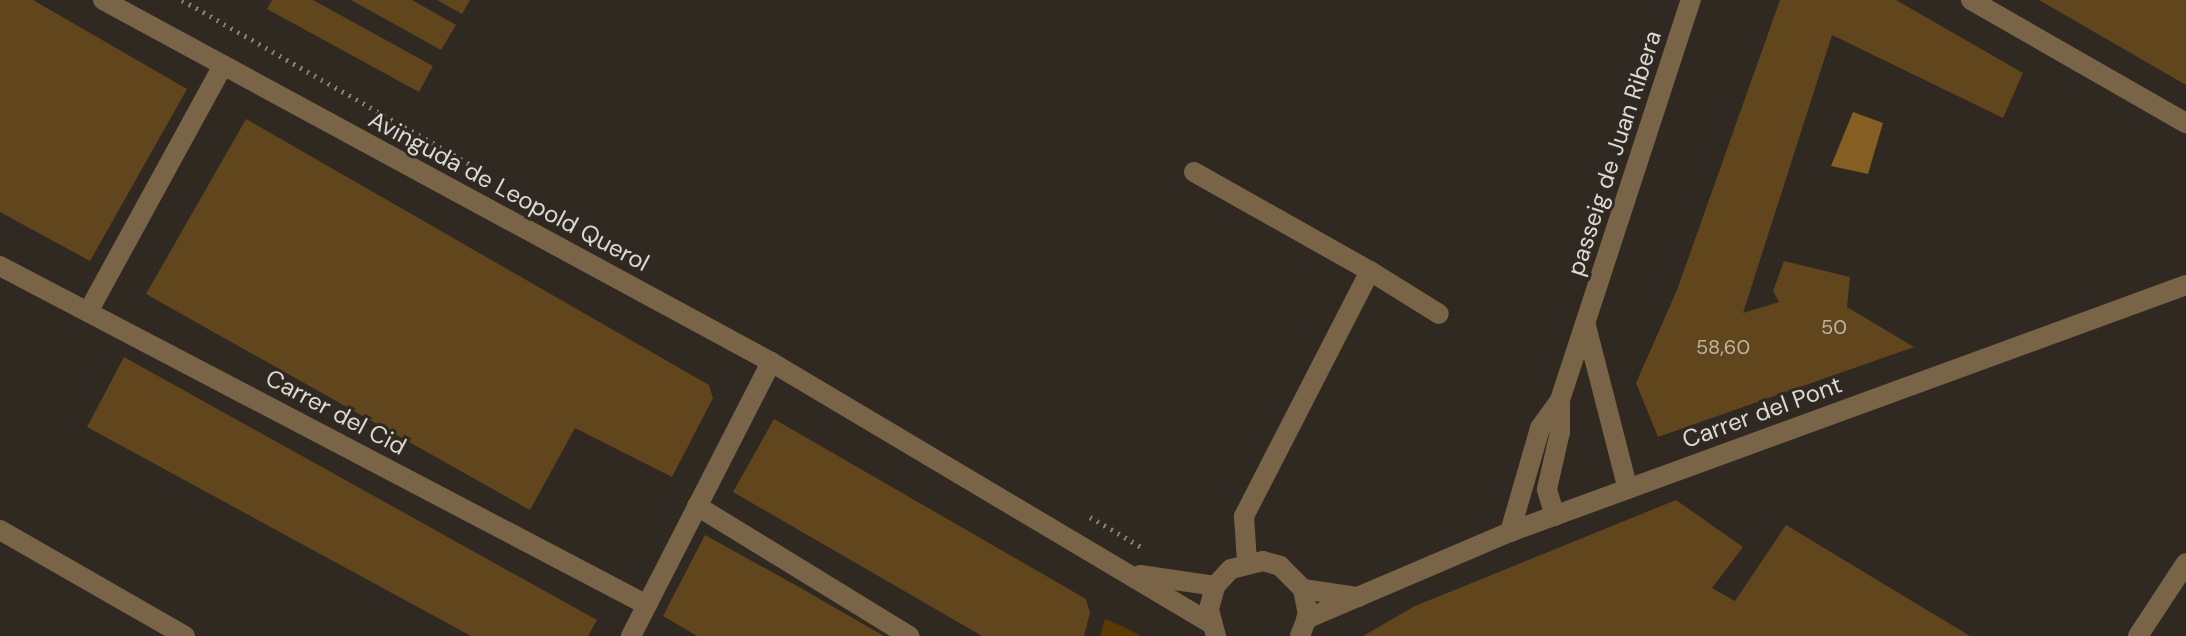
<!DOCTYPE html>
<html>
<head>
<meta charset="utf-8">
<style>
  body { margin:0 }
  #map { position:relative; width:2186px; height:636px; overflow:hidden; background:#2f2922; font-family:"DM Sans",sans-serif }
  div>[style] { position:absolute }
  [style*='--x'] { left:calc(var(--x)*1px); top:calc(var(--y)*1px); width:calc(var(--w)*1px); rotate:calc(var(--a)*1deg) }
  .green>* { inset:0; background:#5b3a00 }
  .water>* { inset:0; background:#855e22 }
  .building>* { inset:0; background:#61451d }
  .path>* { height:5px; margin-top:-2.5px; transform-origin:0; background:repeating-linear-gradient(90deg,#837e78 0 2px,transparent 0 8px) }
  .minor>* { height:20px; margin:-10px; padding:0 10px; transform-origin:10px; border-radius:10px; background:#7a6447 }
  span { translate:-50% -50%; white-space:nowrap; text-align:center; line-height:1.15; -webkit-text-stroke:6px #2f2922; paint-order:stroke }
  .number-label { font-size:20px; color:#bdb4a6 }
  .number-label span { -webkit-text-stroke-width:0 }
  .street-label { font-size:24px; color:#dcd9d4 }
</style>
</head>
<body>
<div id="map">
  <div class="green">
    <div style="clip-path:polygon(1105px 619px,1124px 627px,1141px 636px,1100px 636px)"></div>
  </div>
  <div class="water">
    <div style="clip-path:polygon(1853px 112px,1883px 123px,1868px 174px,1831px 166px)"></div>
  </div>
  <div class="building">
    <div style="clip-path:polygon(0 0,33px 0,187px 89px,90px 261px,0 212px)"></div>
    <div style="clip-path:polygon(272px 0,313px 0,433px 66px,419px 92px,267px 9px)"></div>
    <div style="clip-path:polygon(351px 0,412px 0,456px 25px,441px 50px)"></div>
    <div style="clip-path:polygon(437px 0,470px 0,462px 14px)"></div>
    <div style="clip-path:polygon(1780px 0,1896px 0,2023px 73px,2003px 118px,1832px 35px,1743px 313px,1779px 302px,1773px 291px,1784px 261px,1850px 277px,1847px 307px,1914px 347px,1658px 437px,1636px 383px,1677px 290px)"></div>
    <div style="clip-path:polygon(2039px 0,2186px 0,2186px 85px)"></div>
    <div style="clip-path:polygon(246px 119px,709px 385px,713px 398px,672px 477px,575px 428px,530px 510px,146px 294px)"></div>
    <div style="clip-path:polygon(124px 357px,597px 620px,588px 636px,471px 636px,87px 427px)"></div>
    <div style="clip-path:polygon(774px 419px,1086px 599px,1090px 613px,1084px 636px,982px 636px,733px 492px)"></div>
    <div style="clip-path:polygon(1676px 500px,1743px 547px,1712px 588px,1735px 601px,1786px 525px,1970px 636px,1363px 636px,1415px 606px)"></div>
    <div style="clip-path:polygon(705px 535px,799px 587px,884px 636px,697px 636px,663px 616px)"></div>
  </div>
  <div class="path">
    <div style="--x:182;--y:0;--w:343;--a:29.7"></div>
    <div style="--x:1090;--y:517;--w:61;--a:30.3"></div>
  </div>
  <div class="minor">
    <div style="--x:103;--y:0;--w:760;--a:28.45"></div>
    <div style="--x:771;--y:362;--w:511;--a:30.73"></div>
    <div style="--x:1971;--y:0;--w:248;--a:29.8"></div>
    <div style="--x:1194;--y:172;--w:202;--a:29.4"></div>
    <div style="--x:1370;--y:271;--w:276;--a:117.2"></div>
    <div style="--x:1244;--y:516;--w:46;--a:86.3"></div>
    <div style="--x:0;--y:266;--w:730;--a:27.65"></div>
    <div style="--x:1370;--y:271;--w:81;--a:31.9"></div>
    <div style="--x:88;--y:312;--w:281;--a:-61.3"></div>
    <div style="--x:1586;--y:326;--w:168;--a:75.6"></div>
    <div style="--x:697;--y:506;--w:249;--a:31.5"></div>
    <div style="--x:1555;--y:516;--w:28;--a:-107"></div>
    <div style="--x:1547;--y:489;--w:58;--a:-77.2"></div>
    <div style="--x:1560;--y:432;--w:32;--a:-90"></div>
    <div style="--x:0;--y:530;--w:213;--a:29.8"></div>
    <div style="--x:1510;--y:532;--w:108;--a:-73.9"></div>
    <div style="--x:1540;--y:428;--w:34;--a:-54"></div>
    <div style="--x:1560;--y:400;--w:421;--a:-71.9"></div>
    <div style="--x:1140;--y:575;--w:76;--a:8.3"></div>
    <div style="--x:1303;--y:589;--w:56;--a:8.3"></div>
    <div style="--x:1306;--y:619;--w:222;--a:-23.1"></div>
    <div style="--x:1510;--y:532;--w:720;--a:-20.07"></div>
    <div style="--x:631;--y:636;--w:308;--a:-62.9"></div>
    <div style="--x:1216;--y:636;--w:28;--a:-105"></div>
    <div style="--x:1209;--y:609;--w:24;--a:-75"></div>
    <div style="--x:1215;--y:586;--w:23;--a:-47"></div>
    <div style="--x:1231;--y:569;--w:33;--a:-14"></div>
    <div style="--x:1263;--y:561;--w:18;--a:16"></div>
    <div style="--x:1280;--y:566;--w:33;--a:45"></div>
    <div style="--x:1303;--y:589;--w:26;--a:79"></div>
    <div style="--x:1308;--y:615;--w:22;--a:111"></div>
    <div style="--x:2138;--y:636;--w:87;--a:-56.7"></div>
  </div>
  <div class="number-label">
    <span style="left:1834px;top:327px">50</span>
    <span style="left:1723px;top:347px">58,60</span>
  </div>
  <div class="street-label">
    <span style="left:1614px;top:153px;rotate:-72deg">passeig de Juan Ribera</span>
    <span style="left:509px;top:191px;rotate:28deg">Avinguda de Leopold Querol</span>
    <span style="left:336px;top:412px;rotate:28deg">Carrer del Cid</span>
    <span style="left:1762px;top:412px;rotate:-20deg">Carrer del Pont</span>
  </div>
</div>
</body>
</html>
